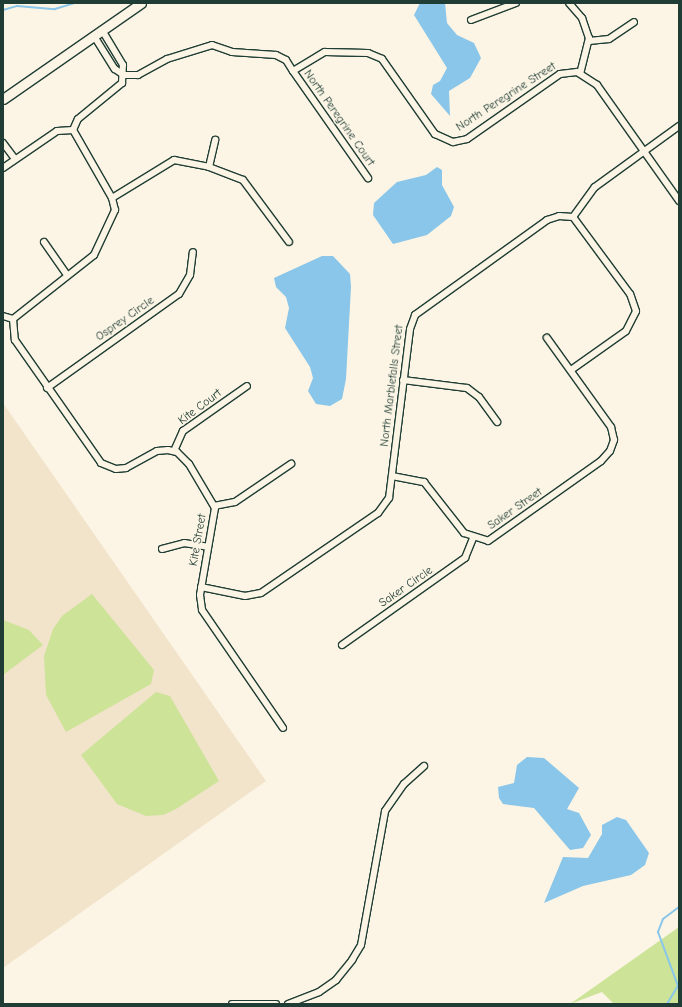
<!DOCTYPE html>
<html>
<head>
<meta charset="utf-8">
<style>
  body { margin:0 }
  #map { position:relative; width:682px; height:1007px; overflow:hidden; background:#fcf5e5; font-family:"Comic Neue",sans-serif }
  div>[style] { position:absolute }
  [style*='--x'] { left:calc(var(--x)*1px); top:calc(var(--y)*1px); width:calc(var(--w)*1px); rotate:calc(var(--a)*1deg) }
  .built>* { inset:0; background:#f2e4cb }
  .green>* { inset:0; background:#cce398 }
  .water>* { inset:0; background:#89c6e9 }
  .stream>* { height:2px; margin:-1px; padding:0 1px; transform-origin:1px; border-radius:1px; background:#89c6e9 }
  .roads { filter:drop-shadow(1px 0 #1f3d34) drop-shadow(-1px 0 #1f3d34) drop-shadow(0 1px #1f3d34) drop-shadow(0 -1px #1f3d34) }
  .minor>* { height:6px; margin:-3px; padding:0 3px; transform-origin:3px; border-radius:3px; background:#fcf5e5 }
  .secondary>* { height:9px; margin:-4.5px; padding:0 4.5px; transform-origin:4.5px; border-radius:4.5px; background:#fcf5e5 }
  span { translate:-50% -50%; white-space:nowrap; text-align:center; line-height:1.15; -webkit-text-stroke:3px #fcf5e5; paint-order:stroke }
  .street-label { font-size:12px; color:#1f3d34 }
  .frame { position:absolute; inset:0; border:4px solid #1f3d34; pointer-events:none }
</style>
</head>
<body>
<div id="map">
  <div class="built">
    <div style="clip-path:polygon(3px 403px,266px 781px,3px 968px)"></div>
  </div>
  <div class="green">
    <div style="clip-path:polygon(92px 594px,154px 670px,151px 684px,66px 732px,46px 695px,44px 656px,53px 629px,62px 616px)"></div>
    <div style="clip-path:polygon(3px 620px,29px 630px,43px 645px,3px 675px)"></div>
    <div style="clip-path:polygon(156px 692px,170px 696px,219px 781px,176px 809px,163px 815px,146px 816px,117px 804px,81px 755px)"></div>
    <div style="clip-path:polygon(679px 927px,679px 1004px,614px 1004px,602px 992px,570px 1004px)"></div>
  </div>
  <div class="water">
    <div style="clip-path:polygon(420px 3px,445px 3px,447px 23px,457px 35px,474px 43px,481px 58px,470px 78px,449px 91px,450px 116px,431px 94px,433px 85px,440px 81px,447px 68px,414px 15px)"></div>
    <div style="clip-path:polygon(437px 167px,442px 170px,442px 185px,454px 207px,451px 216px,427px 235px,393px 244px,373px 215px,374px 203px,397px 182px,426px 175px)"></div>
    <div style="clip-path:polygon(322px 256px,333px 256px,350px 274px,351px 287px,346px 379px,342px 399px,330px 406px,316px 404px,308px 391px,313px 378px,310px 367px,285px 328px,289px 308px,286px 297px,276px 287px,274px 278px)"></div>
    <div style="clip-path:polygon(527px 757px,544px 758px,579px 788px,567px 809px,579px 813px,591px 835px,583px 848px,570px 850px,534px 808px,503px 804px,499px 798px,498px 787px,514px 783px,517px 765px)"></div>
    <div style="clip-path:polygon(617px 817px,626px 820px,649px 853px,645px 865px,631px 875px,583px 886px,544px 903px,563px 857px,588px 858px,602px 834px,602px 825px)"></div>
  </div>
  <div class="stream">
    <div style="--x:3;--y:10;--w:15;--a:-16"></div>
    <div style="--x:17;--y:6;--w:38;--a:5"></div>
    <div style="--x:55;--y:9;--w:21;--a:-17"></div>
    <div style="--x:667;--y:1004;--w:21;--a:-59"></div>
    <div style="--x:678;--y:986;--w:58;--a:-110.3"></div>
    <div style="--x:658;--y:932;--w:14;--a:-69"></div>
    <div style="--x:663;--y:919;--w:20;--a:-37"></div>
  </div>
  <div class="roads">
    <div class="minor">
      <div style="--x:569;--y:3;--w:20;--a:49"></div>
      <div style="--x:582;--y:18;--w:21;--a:71"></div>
      <div style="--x:589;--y:38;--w:36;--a:104"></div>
      <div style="--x:471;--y:20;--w:48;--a:-20.7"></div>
      <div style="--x:94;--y:36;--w:39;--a:58"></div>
      <div style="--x:115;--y:69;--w:11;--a:34"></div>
      <div style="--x:589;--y:41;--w:20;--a:-6"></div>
      <div style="--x:609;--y:39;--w:30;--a:-34"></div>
      <div style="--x:293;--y:71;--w:131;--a:55"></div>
      <div style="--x:124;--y:75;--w:14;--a:0"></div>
      <div style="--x:138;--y:75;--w:33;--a:-29"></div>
      <div style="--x:167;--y:59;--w:47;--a:-17.3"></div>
      <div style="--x:212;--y:45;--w:21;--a:19"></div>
      <div style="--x:232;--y:52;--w:44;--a:3.9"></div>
      <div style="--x:276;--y:55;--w:11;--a:27"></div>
      <div style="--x:286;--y:60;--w:13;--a:58"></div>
      <div style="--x:293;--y:71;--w:37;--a:-31"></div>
      <div style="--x:325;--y:52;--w:43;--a:1.3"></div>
      <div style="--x:368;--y:53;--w:15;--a:23"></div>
      <div style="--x:382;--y:59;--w:92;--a:54.8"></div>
      <div style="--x:435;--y:134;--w:20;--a:24"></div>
      <div style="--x:453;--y:142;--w:14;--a:-12"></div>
      <div style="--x:467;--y:139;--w:113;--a:-35"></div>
      <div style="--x:560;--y:74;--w:17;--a:-7"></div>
      <div style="--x:577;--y:72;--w:24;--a:33"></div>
      <div style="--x:597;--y:85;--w:142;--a:54.7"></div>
      <div style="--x:3;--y:143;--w:20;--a:53"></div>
      <div style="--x:209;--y:167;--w:28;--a:-77"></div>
      <div style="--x:3;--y:168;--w:65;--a:-34.4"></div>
      <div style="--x:57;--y:131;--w:16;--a:-4"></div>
      <div style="--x:112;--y:198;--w:73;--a:-31.5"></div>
      <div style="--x:174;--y:160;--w:36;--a:11"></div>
      <div style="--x:209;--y:167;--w:36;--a:21"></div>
      <div style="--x:243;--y:180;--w:77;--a:53.4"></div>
      <div style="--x:44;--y:242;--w:40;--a:55.1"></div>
      <div style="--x:3;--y:316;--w:10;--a:17"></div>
      <div style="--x:13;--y:319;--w:21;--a:85"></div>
      <div style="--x:15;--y:340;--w:150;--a:55"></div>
      <div style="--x:101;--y:463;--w:16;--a:22"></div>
      <div style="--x:116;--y:469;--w:10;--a:-6"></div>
      <div style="--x:126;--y:468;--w:35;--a:-29"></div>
      <div style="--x:157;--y:451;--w:11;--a:-5"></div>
      <div style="--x:168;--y:450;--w:9;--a:13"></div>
      <div style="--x:177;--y:452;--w:17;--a:45"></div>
      <div style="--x:189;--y:464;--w:51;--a:59.4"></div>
      <div style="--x:215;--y:508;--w:88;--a:99.8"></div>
      <div style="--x:200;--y:595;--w:15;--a:82"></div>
      <div style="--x:202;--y:610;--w:143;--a:55.5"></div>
      <div style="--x:13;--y:319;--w:103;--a:-38.3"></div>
      <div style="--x:94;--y:255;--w:50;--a:-65"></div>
      <div style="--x:115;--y:210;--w:12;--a:-104"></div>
      <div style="--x:112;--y:198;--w:78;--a:-119.8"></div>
      <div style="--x:73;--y:130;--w:12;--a:-66"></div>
      <div style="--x:78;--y:119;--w:57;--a:-39.3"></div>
      <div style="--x:122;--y:83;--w:18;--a:-87"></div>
      <div style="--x:123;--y:65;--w:41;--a:-121"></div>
      <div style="--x:571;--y:370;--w:67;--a:-35.3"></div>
      <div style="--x:626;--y:331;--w:22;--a:-63"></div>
      <div style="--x:636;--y:311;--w:18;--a:-109"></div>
      <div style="--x:630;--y:294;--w:96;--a:-126.5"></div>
      <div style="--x:403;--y:380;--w:64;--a:7.1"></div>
      <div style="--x:467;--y:388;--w:15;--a:37"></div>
      <div style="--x:479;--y:397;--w:31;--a:54"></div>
      <div style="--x:47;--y:388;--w:162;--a:-35.5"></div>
      <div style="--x:179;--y:294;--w:22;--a:-60"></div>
      <div style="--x:190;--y:275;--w:23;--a:-83"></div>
      <div style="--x:174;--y:451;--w:22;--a:-66"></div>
      <div style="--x:183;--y:431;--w:78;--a:-35.1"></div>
      <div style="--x:392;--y:476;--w:33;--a:11"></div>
      <div style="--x:424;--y:482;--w:65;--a:51.9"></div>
      <div style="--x:464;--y:533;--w:25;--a:18"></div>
      <div style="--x:488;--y:541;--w:138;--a:-35.3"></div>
      <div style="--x:601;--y:461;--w:13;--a:-48"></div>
      <div style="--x:610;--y:451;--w:12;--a:-70"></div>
      <div style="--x:614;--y:440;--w:13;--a:-103"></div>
      <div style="--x:611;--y:427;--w:110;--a:-125.7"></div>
      <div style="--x:214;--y:506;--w:21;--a:-11"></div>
      <div style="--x:235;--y:502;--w:68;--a:-34.2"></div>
      <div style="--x:162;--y:549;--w:23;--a:-15"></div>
      <div style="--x:184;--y:543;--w:24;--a:9"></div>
      <div style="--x:201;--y:587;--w:45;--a:11.6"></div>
      <div style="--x:245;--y:596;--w:16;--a:-11"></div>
      <div style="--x:261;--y:593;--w:142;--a:-34.4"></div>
      <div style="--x:378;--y:513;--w:19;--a:-54"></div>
      <div style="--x:389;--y:498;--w:170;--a:-82.9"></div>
      <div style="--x:410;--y:329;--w:15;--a:-70"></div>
      <div style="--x:415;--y:315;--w:163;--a:-35.7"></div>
      <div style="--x:547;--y:220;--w:13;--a:-18"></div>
      <div style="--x:559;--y:216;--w:14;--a:4"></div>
      <div style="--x:573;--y:217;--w:37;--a:-54"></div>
      <div style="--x:595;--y:187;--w:104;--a:-36"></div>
      <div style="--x:342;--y:645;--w:151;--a:-35.3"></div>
      <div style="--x:465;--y:558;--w:22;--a:-68"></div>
      <div style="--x:232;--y:1004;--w:44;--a:0"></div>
      <div style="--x:288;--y:1004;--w:33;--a:-21"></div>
      <div style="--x:319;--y:992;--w:21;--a:-35"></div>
      <div style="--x:336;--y:980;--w:26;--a:-51"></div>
      <div style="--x:352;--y:960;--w:17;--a:-59"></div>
      <div style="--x:361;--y:945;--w:136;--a:-79.8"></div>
      <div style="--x:385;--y:811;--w:33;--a:-55"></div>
      <div style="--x:404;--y:784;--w:27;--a:-42"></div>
    </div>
    <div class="secondary">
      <div style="--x:3;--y:99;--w:168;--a:-34.8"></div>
    </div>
  </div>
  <div class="street-label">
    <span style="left:506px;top:97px;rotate:-33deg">North Peregrine Street</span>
    <span style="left:339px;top:118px;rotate:55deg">North Peregrine Court</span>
    <span style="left:125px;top:319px;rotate:-35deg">Osprey Circle</span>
    <span style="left:392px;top:386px;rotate:-83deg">North Marblefalls Street</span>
    <span style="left:200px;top:407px;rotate:-37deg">Kite Court</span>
    <span style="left:515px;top:509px;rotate:-35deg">Saker Street</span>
    <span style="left:198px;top:540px;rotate:-80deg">Kite Street</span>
    <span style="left:406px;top:587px;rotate:-35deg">Saker Circle</span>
  </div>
  <div class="frame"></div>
</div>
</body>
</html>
